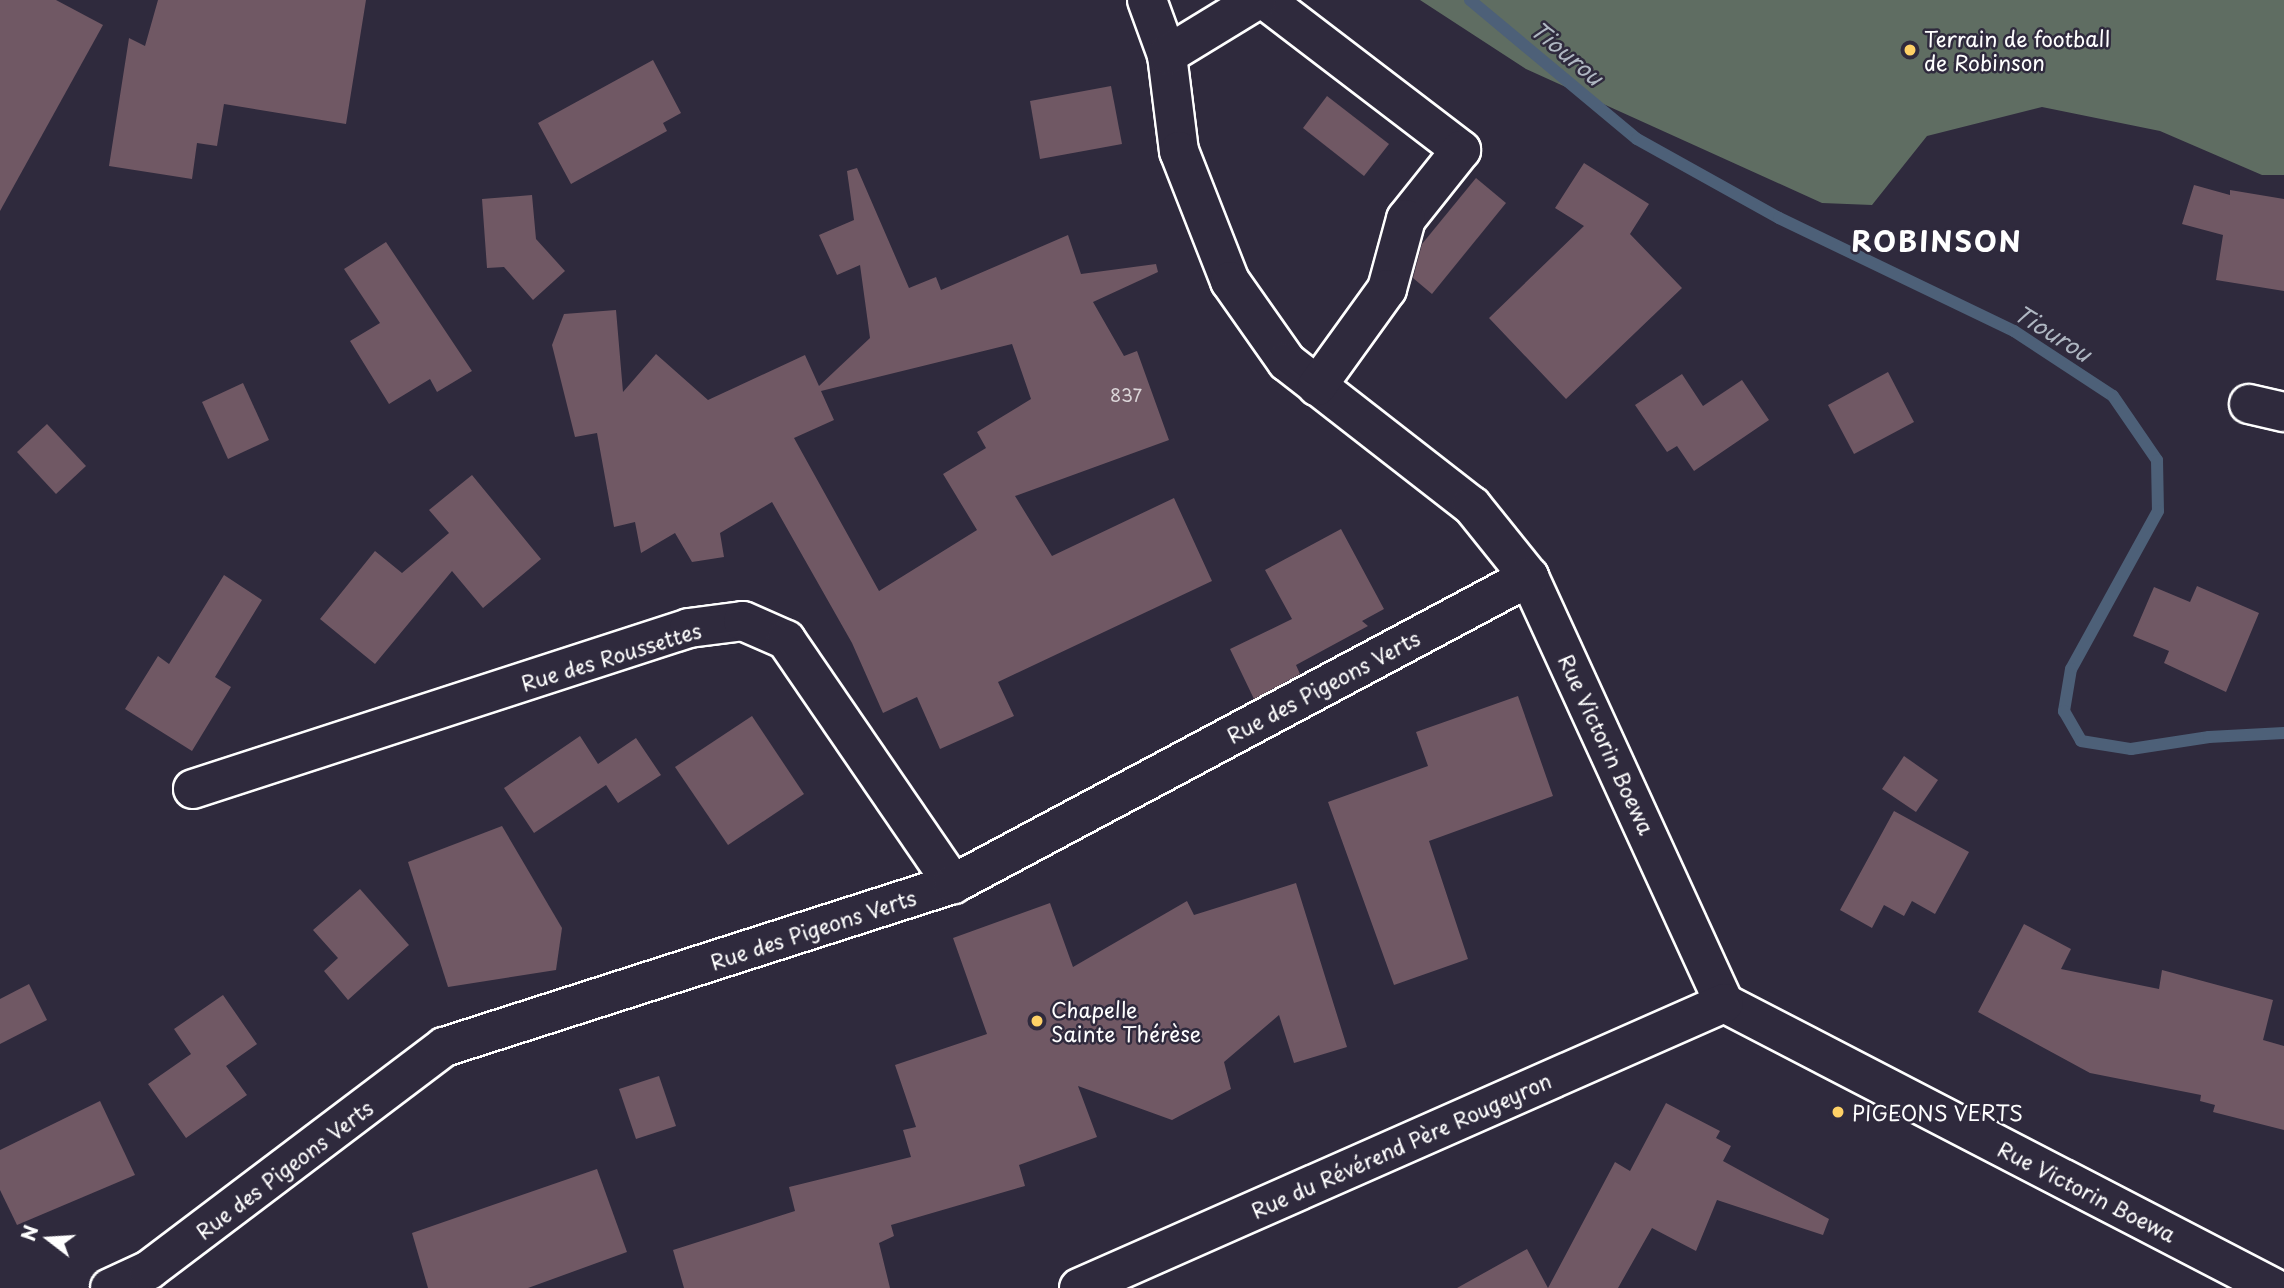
<!DOCTYPE html>
<html>
<head>
<meta charset="utf-8">
<style>
  body { margin:0 }
  #map { position:relative; width:2284px; height:1288px; overflow:hidden; background:#2f2a3d; font-family:"Playpen Sans",sans-serif }
  div>[style] { position:absolute }
  [style*='--x'] { left:calc(var(--x)*1px); top:calc(var(--y)*1px); width:calc(var(--w)*1px); rotate:calc(var(--a)*1deg) }
  .green>* { inset:0; background:#5f6d62 }
  .stream>* { height:12px; margin:-6px; padding:0 6px; transform-origin:6px; border-radius:6px; background:#4d6078 }
  .building>* { inset:0; background:#705864 }
  .roads { filter:drop-shadow(2px 0 #fff) drop-shadow(-2px 0 #fff) drop-shadow(0 2px #fff) drop-shadow(0 -2px #fff) }
  .minor>* { height:38px; margin:-19px; padding:0 19px; transform-origin:19px; border-radius:19px; background:#2f2a3d }
  .dots>* { width:19px; height:19px; translate:-50% -50%; box-sizing:border-box; border:4px solid #2f2a3d; border-radius:50% }
  span { translate:-50% -50%; white-space:nowrap; text-align:center; line-height:1.15; -webkit-text-stroke:5px #2f2a3d; paint-order:stroke }
  .number-label { font-size:18px; color:#dbd5d8 }
  .number-label span { -webkit-text-stroke-width:0 }
  .poi-label { font-size:21px; color:#fff }
  .left { translate:0 -50%; text-align:left }
  .street-label { font-size:21px; color:#fff }
  .water-label { font-size:23px; color:#afb7c2; font-style:italic }
  .district-label { font-size:28px; color:#fff; font-weight:700; letter-spacing:2px }
  .north { position:absolute; left:14px; top:1204px; width:70px; height:70px; -webkit-text-stroke:5px #2f2a3d; paint-order:stroke; rotate:287deg; font-size:19px; font-weight:700; line-height:28px; text-align:center; color:#fff }
  .north::after { content:''; display:block; margin:auto; width:24px; height:32px; background:#fff; clip-path:polygon(50% 0,100% 100%,50% 72%,0 100%) }
</style>
</head>
<body>
<div id="map">
  <div class="green">
    <div style="clip-path:polygon(1420px 0,2284px 0,2284px 175px,2262px 175px,2160px 131px,2042px 107px,1927px 136px,1872px 205px,1822px 203px,1526px 69px)"></div>
  </div>
  <div class="stream">
    <div style="--x:1470;--y:0;--w:217;--a:39.8"></div>
    <div style="--x:1637;--y:139;--w:162;--a:29.1"></div>
    <div style="--x:1779;--y:218;--w:261;--a:25.7"></div>
    <div style="--x:2014;--y:331;--w:118;--a:33.3"></div>
    <div style="--x:2113;--y:396;--w:78;--a:55.5"></div>
    <div style="--x:2157;--y:460;--w:51;--a:88.9"></div>
    <div style="--x:2158;--y:511;--w:180;--a:118.8"></div>
    <div style="--x:2071;--y:669;--w:43;--a:99.5"></div>
    <div style="--x:2064;--y:711;--w:34;--a:60"></div>
    <div style="--x:2081;--y:741;--w:51;--a:9.1"></div>
    <div style="--x:2131;--y:749;--w:79;--a:-8.7"></div>
    <div style="--x:2209;--y:737;--w:75;--a:-3.1"></div>
  </div>
  <div class="building">
    <div style="clip-path:polygon(0 0,56px 0,103px 25px,0 211px)"></div>
    <div style="clip-path:polygon(158px 0,366px 0,346px 124px,224px 104px,217px 146px,197px 143px,192px 179px,109px 166px,129px 38px,145px 46px)"></div>
    <div style="clip-path:polygon(653px 60px,681px 113px,663px 123px,667px 131px,571px 184px,538px 123px)"></div>
    <div style="clip-path:polygon(1111px 86px,1122px 144px,1040px 159px,1030px 101px)"></div>
    <div style="clip-path:polygon(1327px 96px,1389px 144px,1364px 176px,1303px 128px)"></div>
    <div style="clip-path:polygon(1584px 163px,1649px 204px,1630px 234px,1682px 288px,1566px 399px,1489px 318px,1584px 226px,1555px 208px)"></div>
    <div style="clip-path:polygon(evenodd,857px 168px,909px 288px,936px 277px,941px 290px,1068px 235px,1081px 274px,1156px 264px,1158px 272px,1093px 302px,1124px 356px,1137px 351px,1169px 440px,1015px 496px,1052px 556px,1174px 498px,1212px 581px,998px 682px,1014px 716px,940px 749px,917px 697px,883px 713px,852px 643px,772px 502px,720px 533px,724px 557px,692px 562px,675px 533px,641px 553px,635px 522px,614px 527px,597px 433px,575px 437px,552px 345px,564px 314px,616px 310px,623px 392px,656px 354px,708px 400px,805px 355px,819px 386px,870px 338px,860px 265px,837px 275px,819px 235px,854px 220px,847px 171px,857px 168px,1012px 344px,1031px 399px,977px 432px,986px 448px,943px 474px,977px 530px,879px 591px,794px 438px,834px 420px,821px 391px,1012px 344px)"></div>
    <div style="clip-path:polygon(1476px 178px,1506px 203px,1432px 294px,1413px 278px,1422px 244px)"></div>
    <div style="clip-path:polygon(2194px 185px,2230px 195px,2230px 190px,2284px 199px,2284px 291px,2216px 280px,2223px 235px,2182px 224px)"></div>
    <div style="clip-path:polygon(532px 195px,536px 239px,565px 271px,533px 300px,504px 267px,487px 268px,482px 199px)"></div>
    <div style="clip-path:polygon(386px 242px,472px 371px,437px 392px,430px 379px,389px 404px,350px 341px,380px 323px,344px 269px)"></div>
    <div style="clip-path:polygon(1888px 372px,1914px 422px,1854px 454px,1828px 405px)"></div>
    <div style="clip-path:polygon(1682px 374px,1703px 406px,1742px 380px,1769px 420px,1694px 471px,1677px 446px,1667px 452px,1635px 405px)"></div>
    <div style="clip-path:polygon(243px 383px,269px 440px,228px 459px,202px 402px)"></div>
    <div style="clip-path:polygon(47px 424px,86px 466px,56px 494px,17px 452px)"></div>
    <div style="clip-path:polygon(472px 475px,541px 559px,483px 608px,452px 571px,375px 664px,320px 619px,375px 551px,402px 573px,449px 533px,429px 510px)"></div>
    <div style="clip-path:polygon(1341px 529px,1384px 609px,1362px 621px,1368px 626px,1296px 665px,1300px 674px,1254px 699px,1230px 649px,1292px 619px,1265px 570px)"></div>
    <div style="clip-path:polygon(224px 575px,262px 600px,215px 677px,231px 687px,192px 751px,125px 709px,158px 656px,169px 664px)"></div>
    <div style="clip-path:polygon(2197px 586px,2259px 613px,2226px 692px,2164px 663px,2169px 651px,2133px 636px,2154px 587px,2190px 602px)"></div>
    <div style="clip-path:polygon(1518px 696px,1553px 796px,1429px 841px,1468px 959px,1394px 985px,1328px 802px,1428px 766px,1416px 732px)"></div>
    <div style="clip-path:polygon(752px 716px,804px 794px,728px 845px,675px 767px)"></div>
    <div style="clip-path:polygon(580px 736px,598px 764px,636px 738px,661px 775px,618px 803px,606px 785px,534px 833px,504px 788px)"></div>
    <div style="clip-path:polygon(1904px 756px,1938px 780px,1916px 812px,1882px 789px)"></div>
    <div style="clip-path:polygon(1894px 811px,1969px 852px,1935px 914px,1912px 901px,1904px 916px,1884px 905px,1872px 928px,1840px 910px)"></div>
    <div style="clip-path:polygon(502px 826px,562px 928px,556px 970px,448px 987px,408px 862px)"></div>
    <div style="clip-path:polygon(1296px 883px,1347px 1047px,1294px 1063px,1279px 1015px,1224px 1062px,1231px 1089px,1172px 1120px,1078px 1086px,1097px 1137px,1019px 1165px,1025px 1186px,891px 1225px,894px 1236px,879px 1243px,890px 1288px,684px 1288px,673px 1250px,795px 1211px,789px 1187px,911px 1157px,903px 1130px,916px 1127px,895px 1065px,987px 1034px,953px 938px,1050px 903px,1073px 967px,1187px 901px,1194px 915px)"></div>
    <div style="clip-path:polygon(360px 889px,409px 945px,348px 1000px,324px 971px,338px 958px,313px 930px)"></div>
    <div style="clip-path:polygon(2024px 924px,2071px 949px,2061px 969px,2159px 989px,2162px 970px,2273px 1000px,2263px 1040px,2284px 1046px,2284px 1130px,2213px 1112px,2215px 1105px,2200px 1101px,2201px 1095px,2090px 1073px,1978px 1012px)"></div>
    <div style="clip-path:polygon(29px 984px,47px 1020px,0 1044px,0 999px)"></div>
    <div style="clip-path:polygon(223px 995px,257px 1044px,226px 1066px,247px 1095px,186px 1138px,148px 1084px,191px 1054px,174px 1029px)"></div>
    <div style="clip-path:polygon(659px 1076px,676px 1126px,636px 1139px,619px 1089px)"></div>
    <div style="clip-path:polygon(100px 1101px,135px 1175px,17px 1225px,0 1190px,0 1150px)"></div>
    <div style="clip-path:polygon(1666px 1103px,1720px 1131px,1716px 1138px,1731px 1146px,1723px 1161px,1829px 1219px,1823px 1235px,1717px 1200px,1696px 1251px,1652px 1228px,1618px 1288px,1457px 1288px,1527px 1249px,1548px 1288px,1615px 1162px,1630px 1171px)"></div>
    <div style="clip-path:polygon(597px 1169px,627px 1252px,528px 1288px,428px 1288px,412px 1233px)"></div>
  </div>
  <div class="roads">
    <div class="minor">
      <div style="--x:1147;--y:0;--w:59;--a:70"></div>
      <div style="--x:1167;--y:55;--w:97;--a:82.9"></div>
      <div style="--x:1179;--y:151;--w:140;--a:68.6"></div>
      <div style="--x:1230;--y:281;--w:99;--a:54.9"></div>
      <div style="--x:1287;--y:362;--w:234;--a:37.9"></div>
      <div style="--x:1472;--y:506;--w:91;--a:51.2"></div>
      <div style="--x:1529;--y:577;--w:469;--a:65.4"></div>
      <div style="--x:1724;--y:1003;--w:619;--a:27.39"></div>
      <div style="--x:1265;--y:0;--w:247;--a:37.4"></div>
      <div style="--x:1461;--y:150;--w:88;--a:128.6"></div>
      <div style="--x:1406;--y:219;--w:73;--a:105.2"></div>
      <div style="--x:1387;--y:289;--w:120;--a:125.8"></div>
      <div style="--x:1167;--y:55;--w:105;--a:-31.4"></div>
      <div style="--x:2249;--y:404;--w:36;--a:13"></div>
      <div style="--x:193;--y:789;--w:521;--a:-17.98"></div>
      <div style="--x:689;--y:628;--w:54;--a:-7.4"></div>
      <div style="--x:743;--y:621;--w:47;--a:23.8"></div>
      <div style="--x:786;--y:640;--w:296;--a:55.6"></div>
      <div style="--x:110;--y:1288;--w:43;--a:-24.8"></div>
      <div style="--x:149;--y:1270;--w:370;--a:-37.1"></div>
      <div style="--x:444;--y:1047;--w:534;--a:-17.76"></div>
      <div style="--x:953;--y:884;--w:653;--a:-28.06"></div>
      <div style="--x:1079;--y:1288;--w:705;--a:-23.84"></div>
    </div>
  </div>
  <div class="dots">
    <div style="left:1910px;top:50px;background:#ffd166"></div>
    <div style="left:1037px;top:1021px;background:#ffd166"></div>
    <div style="left:1838px;top:1112px;background:#ffd166"></div>
  </div>
  <div class="number-label">
    <span style="left:1126px;top:395px">837</span>
  </div>
  <div class="poi-label">
    <span class="left" style="left:1924px;top:50px">Terrain de football<br>de Robinson</span>
    <span class="left" style="left:1051px;top:1021px">Chapelle<br>Sainte Thérèse</span>
    <span class="left" style="left:1852px;top:1112px">PIGEONS VERTS</span>
  </div>
  <div class="street-label">
    <span style="left:611px;top:656px;rotate:-17deg">Rue des Roussettes</span>
    <span style="left:1323px;top:686px;rotate:-28deg">Rue des Pigeons Verts</span>
    <span style="left:1607px;top:744px;rotate:65deg">Rue Victorin Boewa</span>
    <span style="left:813px;top:929px;rotate:-18deg">Rue des Pigeons Verts</span>
    <span style="left:1401px;top:1145px;rotate:-24deg">Rue du Révérend Père Rougeyron</span>
    <span style="left:284px;top:1169px;rotate:-37deg">Rue des Pigeons Verts</span>
    <span style="left:2087px;top:1191px;rotate:27deg">Rue Victorin Boewa</span>
  </div>
  <div class="water-label">
    <span style="left:1567px;top:53px;rotate:40deg">Tiourou</span>
    <span style="left:2053px;top:333px;rotate:32deg">Tiourou</span>
  </div>
  <div class="district-label">
    <span style="left:1937px;top:241px">ROBINSON</span>
  </div>
  <div class="north">N</div>
</div>
</body>
</html>
